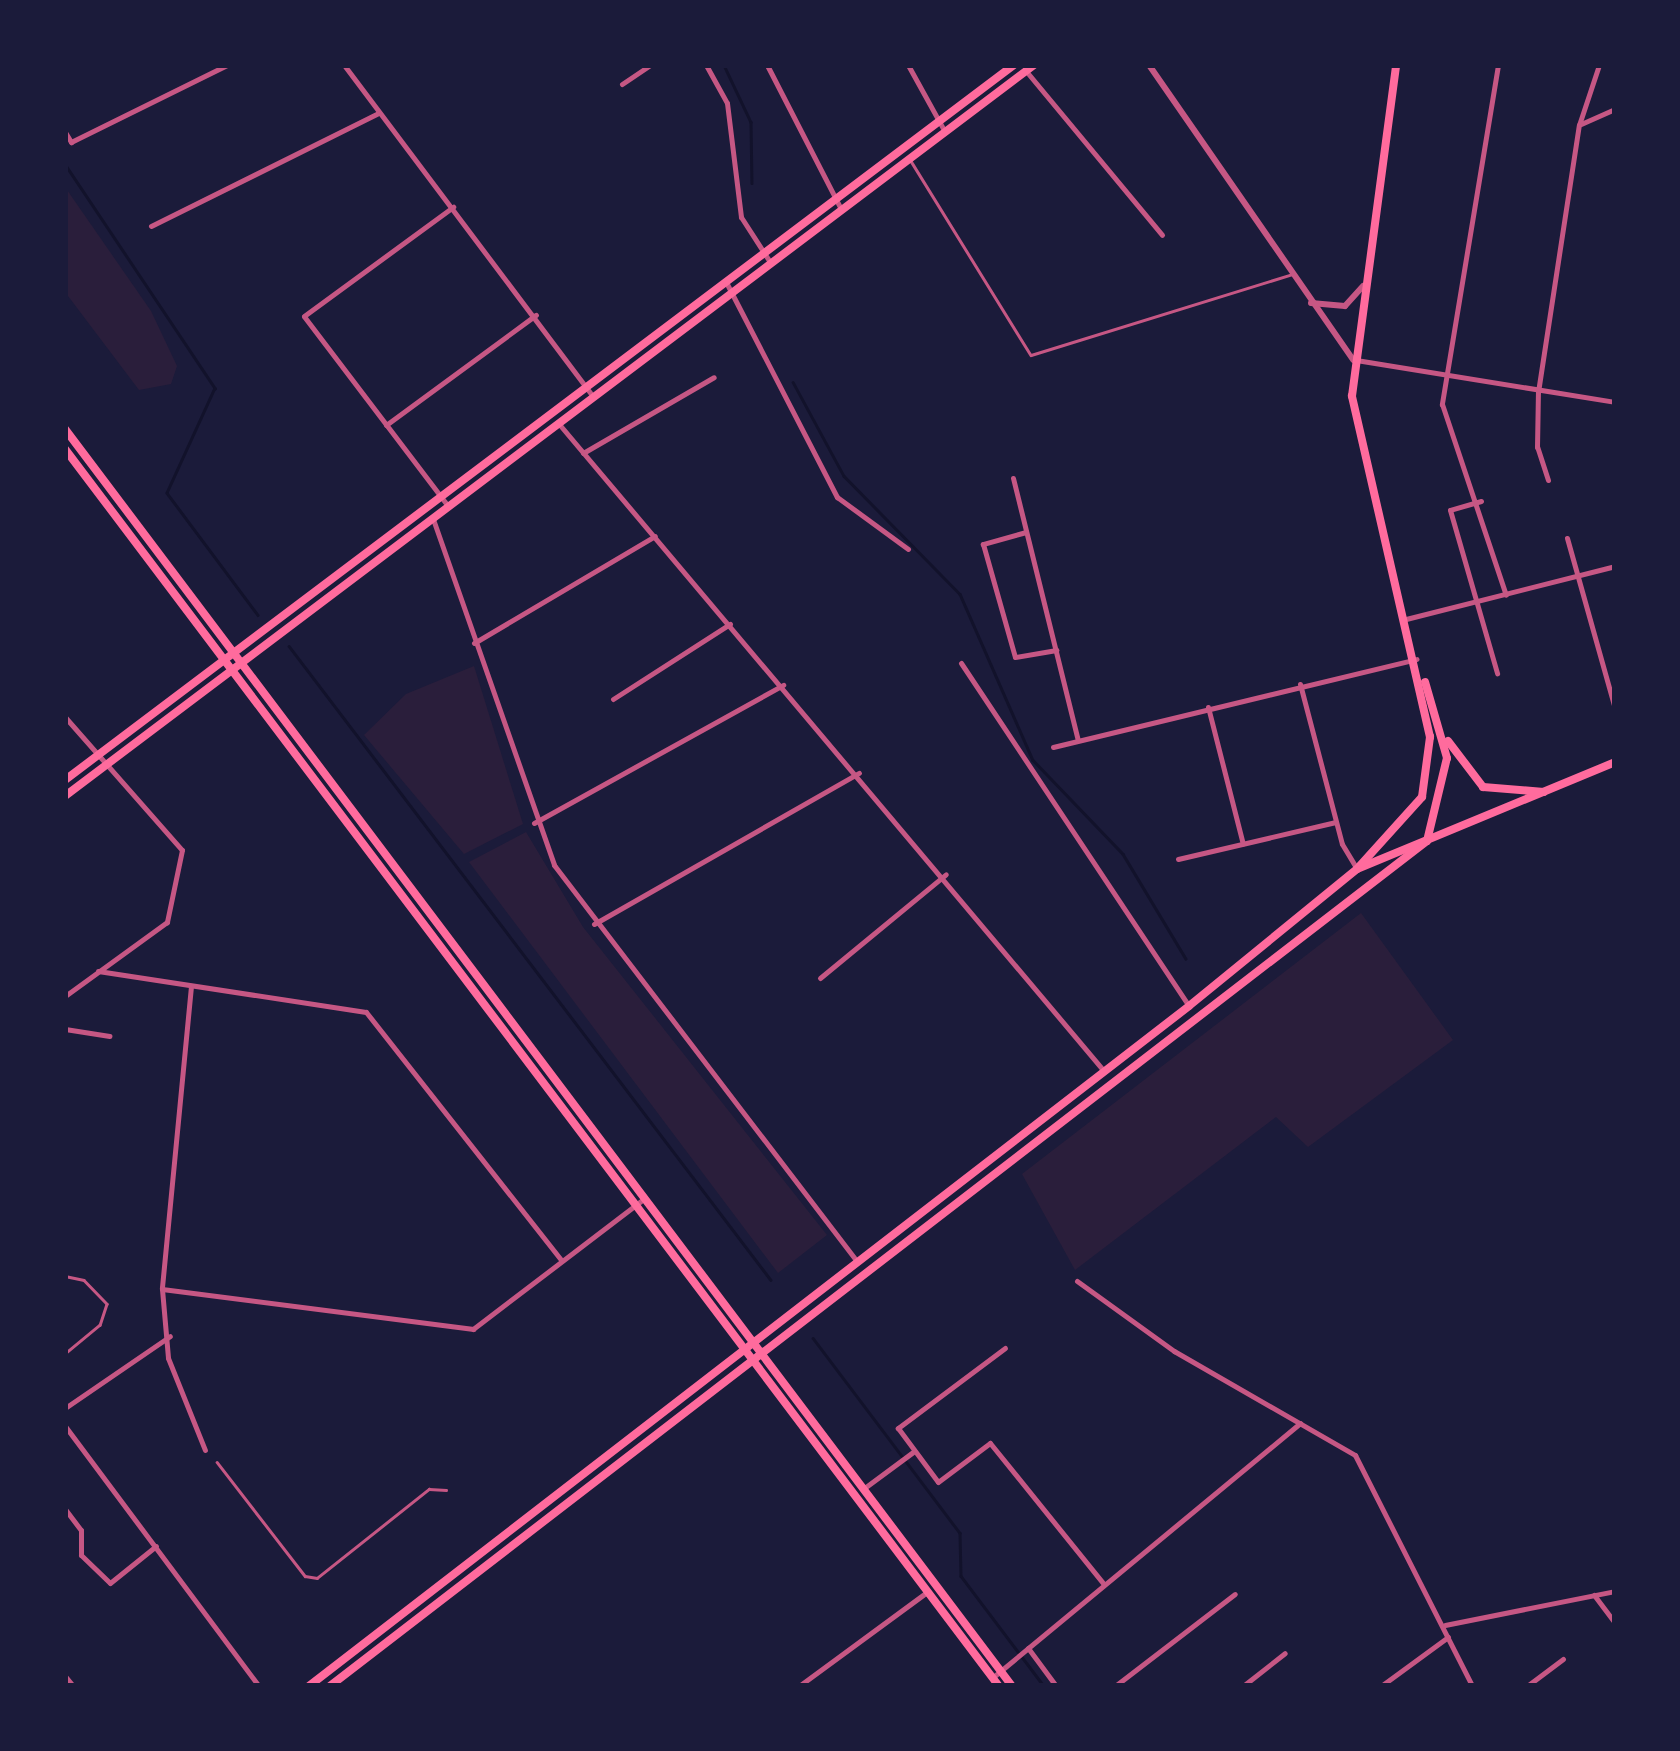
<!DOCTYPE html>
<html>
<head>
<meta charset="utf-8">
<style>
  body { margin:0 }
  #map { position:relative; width:1680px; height:1751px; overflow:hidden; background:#1b1b3a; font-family:"Golos Text",sans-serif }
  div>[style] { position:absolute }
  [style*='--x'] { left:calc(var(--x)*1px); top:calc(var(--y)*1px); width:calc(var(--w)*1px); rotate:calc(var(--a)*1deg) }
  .green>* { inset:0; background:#2a1e3b }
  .stream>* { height:2.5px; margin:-1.25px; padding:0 1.25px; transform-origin:1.25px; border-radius:1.25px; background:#12122b }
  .service>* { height:2.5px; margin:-1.25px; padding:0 1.25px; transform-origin:1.25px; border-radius:1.25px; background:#c65784 }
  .minor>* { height:5px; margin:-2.5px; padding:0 2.5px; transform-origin:2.5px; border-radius:2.5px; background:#c65784 }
  .tertiary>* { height:6px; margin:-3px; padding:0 3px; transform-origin:3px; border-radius:3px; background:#c65784 }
  .secondary>* { height:8px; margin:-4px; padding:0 4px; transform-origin:4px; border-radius:4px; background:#ff6b9d }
  .primary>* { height:8px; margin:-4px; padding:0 4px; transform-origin:4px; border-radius:4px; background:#ff6b9d }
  span { translate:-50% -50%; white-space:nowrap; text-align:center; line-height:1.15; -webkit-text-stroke:9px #1b1b3a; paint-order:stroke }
  .frame { position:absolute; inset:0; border:68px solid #1b1b3a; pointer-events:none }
</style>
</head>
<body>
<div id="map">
  <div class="green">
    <div style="clip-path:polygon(65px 187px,151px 311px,177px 366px,171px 384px,139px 390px,65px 292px)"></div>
    <div style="clip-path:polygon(474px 666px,523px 824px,464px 854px,364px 735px,406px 694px)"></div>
    <div style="clip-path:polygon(526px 832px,583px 927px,827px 1235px,778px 1273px,469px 862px)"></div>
    <div style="clip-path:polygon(1361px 913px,1453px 1040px,1308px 1147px,1276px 1117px,1075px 1270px,1022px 1174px)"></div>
  </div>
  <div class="stream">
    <div style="--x:724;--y:65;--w:63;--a:64.7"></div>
    <div style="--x:751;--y:122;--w:61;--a:89.1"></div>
    <div style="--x:65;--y:164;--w:270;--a:56.2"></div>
    <div style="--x:215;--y:388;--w:115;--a:114.6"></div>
    <div style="--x:167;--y:493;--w:152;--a:53.3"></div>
    <div style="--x:793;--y:382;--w:107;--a:61.5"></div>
    <div style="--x:844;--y:476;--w:165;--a:45.5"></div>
    <div style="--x:960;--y:594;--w:181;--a:66.3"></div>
    <div style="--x:1033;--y:760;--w:130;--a:46.2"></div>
    <div style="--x:1123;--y:854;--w:122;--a:59"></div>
    <div style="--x:289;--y:646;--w:796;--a:52.76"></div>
    <div style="--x:813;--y:1338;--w:244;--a:53"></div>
    <div style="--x:960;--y:1533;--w:43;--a:88.7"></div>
    <div style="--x:961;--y:1576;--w:138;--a:53"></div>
  </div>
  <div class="service">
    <div style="--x:911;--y:161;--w:228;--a:58.3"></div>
    <div style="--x:1031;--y:355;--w:273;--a:-17.2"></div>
    <div style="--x:65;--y:1276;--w:19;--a:12"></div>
    <div style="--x:84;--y:1280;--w:33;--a:46"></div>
    <div style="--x:107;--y:1304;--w:22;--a:108"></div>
    <div style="--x:100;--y:1325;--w:45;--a:140.4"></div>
    <div style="--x:217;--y:1462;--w:144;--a:52.3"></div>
    <div style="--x:305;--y:1576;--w:12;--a:9"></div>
    <div style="--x:317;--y:1578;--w:143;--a:-38.5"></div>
    <div style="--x:429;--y:1489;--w:17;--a:3"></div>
  </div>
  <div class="minor">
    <div style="--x:344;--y:65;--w:415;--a:53.1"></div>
    <div style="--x:706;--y:65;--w:43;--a:61.1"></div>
    <div style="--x:727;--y:103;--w:115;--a:83"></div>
    <div style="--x:741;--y:217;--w:54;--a:57.2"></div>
    <div style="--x:767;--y:65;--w:162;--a:62.8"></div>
    <div style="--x:908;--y:65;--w:77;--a:61.1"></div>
    <div style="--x:1498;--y:65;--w:344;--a:99.4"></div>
    <div style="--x:1442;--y:404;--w:201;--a:71.5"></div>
    <div style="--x:1026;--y:71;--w:213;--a:50.3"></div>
    <div style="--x:622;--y:84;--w:34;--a:-34"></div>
    <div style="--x:1581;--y:124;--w:37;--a:-24"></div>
    <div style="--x:65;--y:132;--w:12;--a:59"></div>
    <div style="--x:71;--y:142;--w:174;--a:-26.3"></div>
    <div style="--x:151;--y:226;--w:254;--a:-26.4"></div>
    <div style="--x:727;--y:284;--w:240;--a:62.7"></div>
    <div style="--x:837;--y:497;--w:88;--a:36.2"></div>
    <div style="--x:1356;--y:360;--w:262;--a:9.2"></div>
    <div style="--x:559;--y:424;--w:846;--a:49.89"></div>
    <div style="--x:386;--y:425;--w:186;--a:-36.3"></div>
    <div style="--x:583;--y:453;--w:151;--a:-30.1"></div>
    <div style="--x:1013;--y:478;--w:270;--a:76.1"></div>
    <div style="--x:1548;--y:480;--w:35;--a:-108"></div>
    <div style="--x:1537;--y:447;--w:55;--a:-89"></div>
    <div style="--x:1538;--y:392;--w:270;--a:-81.3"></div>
    <div style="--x:1579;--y:125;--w:63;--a:-71.6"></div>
    <div style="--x:1481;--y:501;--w:32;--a:164"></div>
    <div style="--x:1450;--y:510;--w:170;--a:73.9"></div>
    <div style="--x:448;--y:506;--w:238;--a:-127.2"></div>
    <div style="--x:304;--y:316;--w:185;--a:-36.2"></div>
    <div style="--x:433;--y:519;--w:367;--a:70.7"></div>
    <div style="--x:554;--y:865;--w:499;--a:52.6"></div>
    <div style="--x:1026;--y:532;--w:45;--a:164.4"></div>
    <div style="--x:983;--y:544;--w:117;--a:74.2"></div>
    <div style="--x:1015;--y:657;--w:42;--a:-9.7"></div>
    <div style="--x:1567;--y:538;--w:178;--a:74.3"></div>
    <div style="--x:1406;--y:619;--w:216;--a:-14.2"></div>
    <div style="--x:474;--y:643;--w:210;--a:-30.6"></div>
    <div style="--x:961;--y:663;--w:412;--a:56.4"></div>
    <div style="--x:1300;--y:684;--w:165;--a:75.3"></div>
    <div style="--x:1342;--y:844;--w:29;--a:59"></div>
    <div style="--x:613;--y:699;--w:139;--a:-32.7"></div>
    <div style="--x:1208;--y:707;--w:141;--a:75.7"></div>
    <div style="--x:65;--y:717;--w:177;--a:48.7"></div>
    <div style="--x:182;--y:850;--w:74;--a:101.8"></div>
    <div style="--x:167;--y:922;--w:126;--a:144"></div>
    <div style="--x:1053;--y:747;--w:374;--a:-13.6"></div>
    <div style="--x:534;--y:823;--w:285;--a:-29"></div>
    <div style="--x:1178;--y:859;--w:162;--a:-13.2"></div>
    <div style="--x:594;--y:924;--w:305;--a:-29.7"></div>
    <div style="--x:98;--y:971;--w:271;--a:8.7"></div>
    <div style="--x:366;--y:1012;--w:315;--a:51.8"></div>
    <div style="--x:820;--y:978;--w:163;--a:-39.5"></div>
    <div style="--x:191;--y:986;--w:304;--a:95.5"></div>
    <div style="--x:162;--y:1289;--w:69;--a:85"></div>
    <div style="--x:168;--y:1358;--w:99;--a:68.1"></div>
    <div style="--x:65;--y:1029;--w:45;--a:9"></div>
    <div style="--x:1077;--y:1281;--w:120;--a:35.8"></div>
    <div style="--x:1174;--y:1351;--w:209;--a:29.9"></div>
    <div style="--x:1355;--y:1455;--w:259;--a:63.1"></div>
    <div style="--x:162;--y:1289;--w:314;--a:7.3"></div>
    <div style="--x:473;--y:1329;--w:216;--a:-37.3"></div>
    <div style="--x:1005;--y:1348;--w:134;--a:143.2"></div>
    <div style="--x:898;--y:1428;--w:67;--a:53.5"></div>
    <div style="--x:938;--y:1482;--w:65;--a:-36.9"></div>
    <div style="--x:990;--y:1443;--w:180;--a:51.1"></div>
    <div style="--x:65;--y:1408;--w:127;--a:-34.4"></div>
    <div style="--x:65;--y:1426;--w:324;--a:53.3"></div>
    <div style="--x:863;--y:1489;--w:62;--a:-36.5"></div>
    <div style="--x:65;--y:1509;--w:26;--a:53"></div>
    <div style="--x:81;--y:1530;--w:25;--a:90"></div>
    <div style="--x:81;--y:1555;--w:40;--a:44"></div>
    <div style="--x:110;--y:1583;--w:59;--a:-38.8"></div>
    <div style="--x:1594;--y:1595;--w:35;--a:53"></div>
    <div style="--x:1445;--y:1625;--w:173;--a:-11.3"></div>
    <div style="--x:1028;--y:1648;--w:47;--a:53.6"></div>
    <div style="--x:65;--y:1676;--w:13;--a:51"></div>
    <div style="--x:992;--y:1678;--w:400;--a:-39.6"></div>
    <div style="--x:799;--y:1686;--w:159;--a:-36.3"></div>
    <div style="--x:1115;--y:1686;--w:151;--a:-37.5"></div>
    <div style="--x:1243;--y:1686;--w:53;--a:-38.2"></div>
    <div style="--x:1381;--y:1686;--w:83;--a:-36.2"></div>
    <div style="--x:1527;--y:1686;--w:45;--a:-36.9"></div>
  </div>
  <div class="tertiary">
    <div style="--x:1149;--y:65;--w:359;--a:55.3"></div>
    <div style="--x:1311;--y:303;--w:34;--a:5"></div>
    <div style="--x:1345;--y:306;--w:27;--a:-48"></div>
  </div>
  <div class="secondary">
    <div style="--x:65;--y:429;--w:1574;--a:53.01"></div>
    <div style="--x:65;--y:449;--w:1550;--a:52.95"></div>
    <div style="--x:65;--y:780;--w:1188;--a:-37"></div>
    <div style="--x:65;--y:796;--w:1214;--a:-37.03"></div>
    <div style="--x:1357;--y:869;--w:279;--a:-22.5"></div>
  </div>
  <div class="primary">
    <div style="--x:1448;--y:741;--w:58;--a:52.7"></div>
    <div style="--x:1483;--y:787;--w:61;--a:4.7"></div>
    <div style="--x:309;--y:1686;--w:1112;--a:-37.69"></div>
    <div style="--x:1189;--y:1006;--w:217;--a:-39.2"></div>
    <div style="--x:1357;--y:869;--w:97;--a:-47.9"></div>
    <div style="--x:1422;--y:797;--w:61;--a:-82.4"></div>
    <div style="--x:1430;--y:737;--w:350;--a:-102.9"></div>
    <div style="--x:1352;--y:396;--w:334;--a:-82.4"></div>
    <div style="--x:330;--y:1686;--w:1385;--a:-37.61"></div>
    <div style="--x:1427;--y:841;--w:85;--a:-76.5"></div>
    <div style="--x:1447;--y:758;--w:79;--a:-106.1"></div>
  </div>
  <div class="frame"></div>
</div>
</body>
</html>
